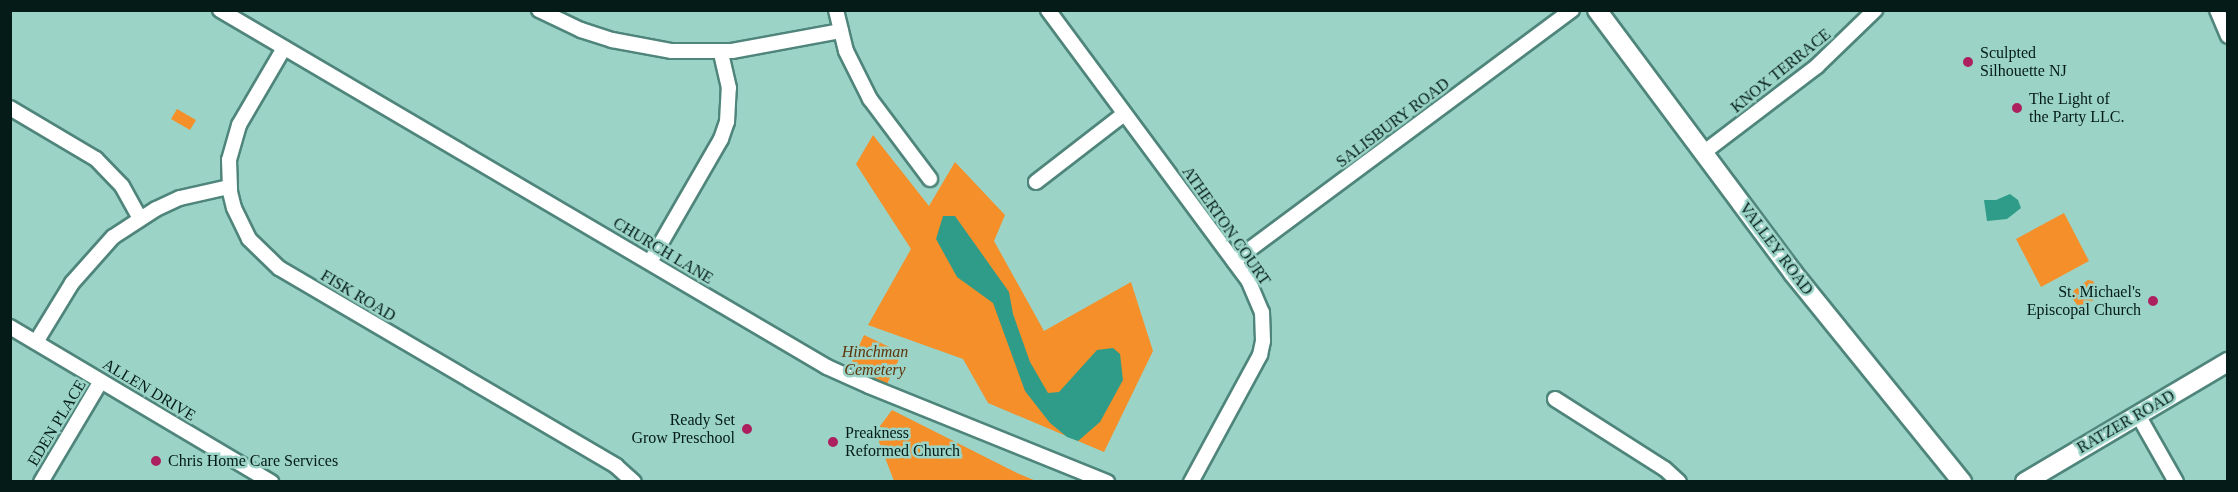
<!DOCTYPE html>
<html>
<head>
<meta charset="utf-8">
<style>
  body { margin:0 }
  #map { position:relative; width:2238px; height:492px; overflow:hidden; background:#9bd4c7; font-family:Georgia,serif }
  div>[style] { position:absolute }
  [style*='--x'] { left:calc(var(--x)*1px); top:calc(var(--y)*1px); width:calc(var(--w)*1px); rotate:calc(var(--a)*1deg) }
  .green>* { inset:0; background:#f48f29 }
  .water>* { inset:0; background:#2f9c8a }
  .roads { filter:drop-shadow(2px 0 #4f857b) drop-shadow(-2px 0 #4f857b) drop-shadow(0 2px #4f857b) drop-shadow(0 -2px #4f857b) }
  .minor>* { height:14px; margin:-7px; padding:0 7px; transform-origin:7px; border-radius:7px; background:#fff }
  .major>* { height:18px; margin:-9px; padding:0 9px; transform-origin:9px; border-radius:9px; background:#fff }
  .dots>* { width:16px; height:16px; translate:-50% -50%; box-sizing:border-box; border:3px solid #9bd4c7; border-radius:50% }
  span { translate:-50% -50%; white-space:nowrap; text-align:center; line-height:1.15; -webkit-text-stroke:5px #9bd4c7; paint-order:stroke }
  .poi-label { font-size:16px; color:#041b17 }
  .left { translate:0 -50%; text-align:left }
  .right { translate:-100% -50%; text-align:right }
  .street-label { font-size:16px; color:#041b17 }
  .park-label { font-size:16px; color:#5d330a; font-style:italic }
  .frame { position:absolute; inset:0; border:12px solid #041b17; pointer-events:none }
</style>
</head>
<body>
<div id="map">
  <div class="green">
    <div style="clip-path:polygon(177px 109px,196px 120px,190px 130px,171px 119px)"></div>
    <div style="clip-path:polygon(873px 135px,929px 206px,955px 162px,1005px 215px,994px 241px,1044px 331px,1131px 282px,1153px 351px,1104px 452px,988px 403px,963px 359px,868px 325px,911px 249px,856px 164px)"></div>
    <div style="clip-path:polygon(2064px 213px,2089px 261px,2041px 287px,2016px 239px)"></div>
    <div style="clip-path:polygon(2088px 280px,2093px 281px,2100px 294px,2085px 307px,2078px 306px,2072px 298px,2073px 291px)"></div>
    <div style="clip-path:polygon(864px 335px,902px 353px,885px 388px,848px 370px)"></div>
    <div style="clip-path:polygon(892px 410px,1017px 473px,1036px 481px,894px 481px,879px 442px,880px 426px)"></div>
  </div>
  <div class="water">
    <div style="clip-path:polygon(2010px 194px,2018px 200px,2021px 208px,2007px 219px,1987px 221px,1984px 200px,1996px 200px)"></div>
    <div style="clip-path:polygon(943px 216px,955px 216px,1009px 292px,1013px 314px,1030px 362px,1048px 393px,1059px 392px,1097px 350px,1113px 348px,1120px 354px,1123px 380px,1100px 422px,1078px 441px,1067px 437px,1050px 423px,1025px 391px,993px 303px,957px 277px,936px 239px)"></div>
  </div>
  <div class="roads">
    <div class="minor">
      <div style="--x:220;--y:10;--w:704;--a:30.46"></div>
      <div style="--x:827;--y:367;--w:46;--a:24.3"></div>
      <div style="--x:869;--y:386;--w:257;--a:22"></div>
      <div style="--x:539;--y:10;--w:47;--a:25.5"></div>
      <div style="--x:581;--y:30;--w:33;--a:18"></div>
      <div style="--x:612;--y:40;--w:61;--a:10.4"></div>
      <div style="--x:672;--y:51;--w:60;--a:0"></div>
      <div style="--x:732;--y:51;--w:111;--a:-10.4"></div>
      <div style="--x:836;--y:10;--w:42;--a:76.3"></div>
      <div style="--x:846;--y:51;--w:54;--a:63.4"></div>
      <div style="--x:870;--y:99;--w:100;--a:53.1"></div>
      <div style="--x:1048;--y:10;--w:338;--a:53.5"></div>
      <div style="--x:1249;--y:282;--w:33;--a:67"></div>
      <div style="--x:1262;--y:312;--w:29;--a:88"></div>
      <div style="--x:1263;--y:341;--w:14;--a:102"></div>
      <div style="--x:1260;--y:355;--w:145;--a:118.5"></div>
      <div style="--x:2217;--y:10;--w:28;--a:67"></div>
      <div style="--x:284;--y:48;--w:89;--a:120.3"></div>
      <div style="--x:239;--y:125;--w:36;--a:106"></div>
      <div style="--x:229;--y:160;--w:32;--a:88"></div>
      <div style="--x:230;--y:192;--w:16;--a:76"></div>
      <div style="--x:234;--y:208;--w:34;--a:64"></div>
      <div style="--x:249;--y:239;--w:42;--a:44"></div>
      <div style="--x:279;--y:268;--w:391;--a:30.4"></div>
      <div style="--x:616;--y:466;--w:24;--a:42"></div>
      <div style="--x:10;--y:108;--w:100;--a:30.7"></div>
      <div style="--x:96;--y:159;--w:37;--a:46"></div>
      <div style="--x:122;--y:186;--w:37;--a:61"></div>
      <div style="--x:1703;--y:153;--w:143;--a:-37.3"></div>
      <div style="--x:1817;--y:66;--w:81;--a:-44"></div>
      <div style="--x:1036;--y:182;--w:111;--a:-37.7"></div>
      <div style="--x:1234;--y:261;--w:421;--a:-36.6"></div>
      <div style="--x:650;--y:262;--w:142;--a:-60"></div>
      <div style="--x:721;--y:139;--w:18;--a:-71"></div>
      <div style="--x:727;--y:122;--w:34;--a:-87"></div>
      <div style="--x:729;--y:88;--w:37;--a:-103"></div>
      <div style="--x:10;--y:327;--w:304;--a:30.7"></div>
      <div style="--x:36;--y:342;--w:69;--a:-58.6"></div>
      <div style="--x:72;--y:283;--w:62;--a:-48.3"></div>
      <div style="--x:113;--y:237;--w:51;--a:-33.1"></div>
      <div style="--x:156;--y:209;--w:26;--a:-25"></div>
      <div style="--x:180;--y:198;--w:50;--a:-12.7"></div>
      <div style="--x:1555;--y:399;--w:130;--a:32.5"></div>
      <div style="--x:1665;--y:469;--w:19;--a:43"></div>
      <div style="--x:2138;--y:415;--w:77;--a:60.4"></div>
      <div style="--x:41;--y:482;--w:117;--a:-59.3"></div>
    </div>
    <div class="major">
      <div style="--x:1597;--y:10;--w:328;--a:53.3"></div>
      <div style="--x:1793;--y:273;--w:269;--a:51"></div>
      <div style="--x:2025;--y:482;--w:236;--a:-30.6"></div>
    </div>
  </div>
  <div class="dots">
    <div style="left:1968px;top:62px;background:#ac205f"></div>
    <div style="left:2017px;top:108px;background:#ac205f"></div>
    <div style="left:2153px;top:301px;background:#ac205f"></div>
    <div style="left:747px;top:429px;background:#ac205f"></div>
    <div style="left:833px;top:442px;background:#ac205f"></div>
    <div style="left:156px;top:461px;background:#ac205f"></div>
  </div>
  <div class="poi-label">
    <span class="left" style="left:1980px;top:62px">Sculpted<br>Silhouette NJ</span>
    <span class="left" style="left:2029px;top:108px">The Light of<br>the Party LLC.</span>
    <span class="right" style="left:2141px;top:301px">St. Michael's<br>Episcopal Church</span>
    <span class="right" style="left:735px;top:429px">Ready Set<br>Grow Preschool</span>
    <span class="left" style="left:845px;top:442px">Preakness<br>Reformed Church</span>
    <span class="left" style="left:168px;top:461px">Chris Home Care Services</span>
  </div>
  <div class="street-label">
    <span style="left:1781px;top:71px;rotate:-39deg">KNOX TERRACE</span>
    <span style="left:1393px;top:123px;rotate:-37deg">SALISBURY ROAD</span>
    <span style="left:1226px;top:226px;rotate:55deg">ATHERTON COURT</span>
    <span style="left:1776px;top:249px;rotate:53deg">VALLEY ROAD</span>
    <span style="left:663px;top:251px;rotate:31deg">CHURCH LANE</span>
    <span style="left:358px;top:296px;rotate:31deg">FISK ROAD</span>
    <span style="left:149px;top:390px;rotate:31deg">ALLEN DRIVE</span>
    <span style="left:2126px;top:422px;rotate:-30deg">RATZER ROAD</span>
    <span style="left:57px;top:423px;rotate:-59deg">EDEN PLACE</span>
  </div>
  <div class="park-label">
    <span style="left:875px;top:361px">Hinchman<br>Cemetery</span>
  </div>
  <div class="frame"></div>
</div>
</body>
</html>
